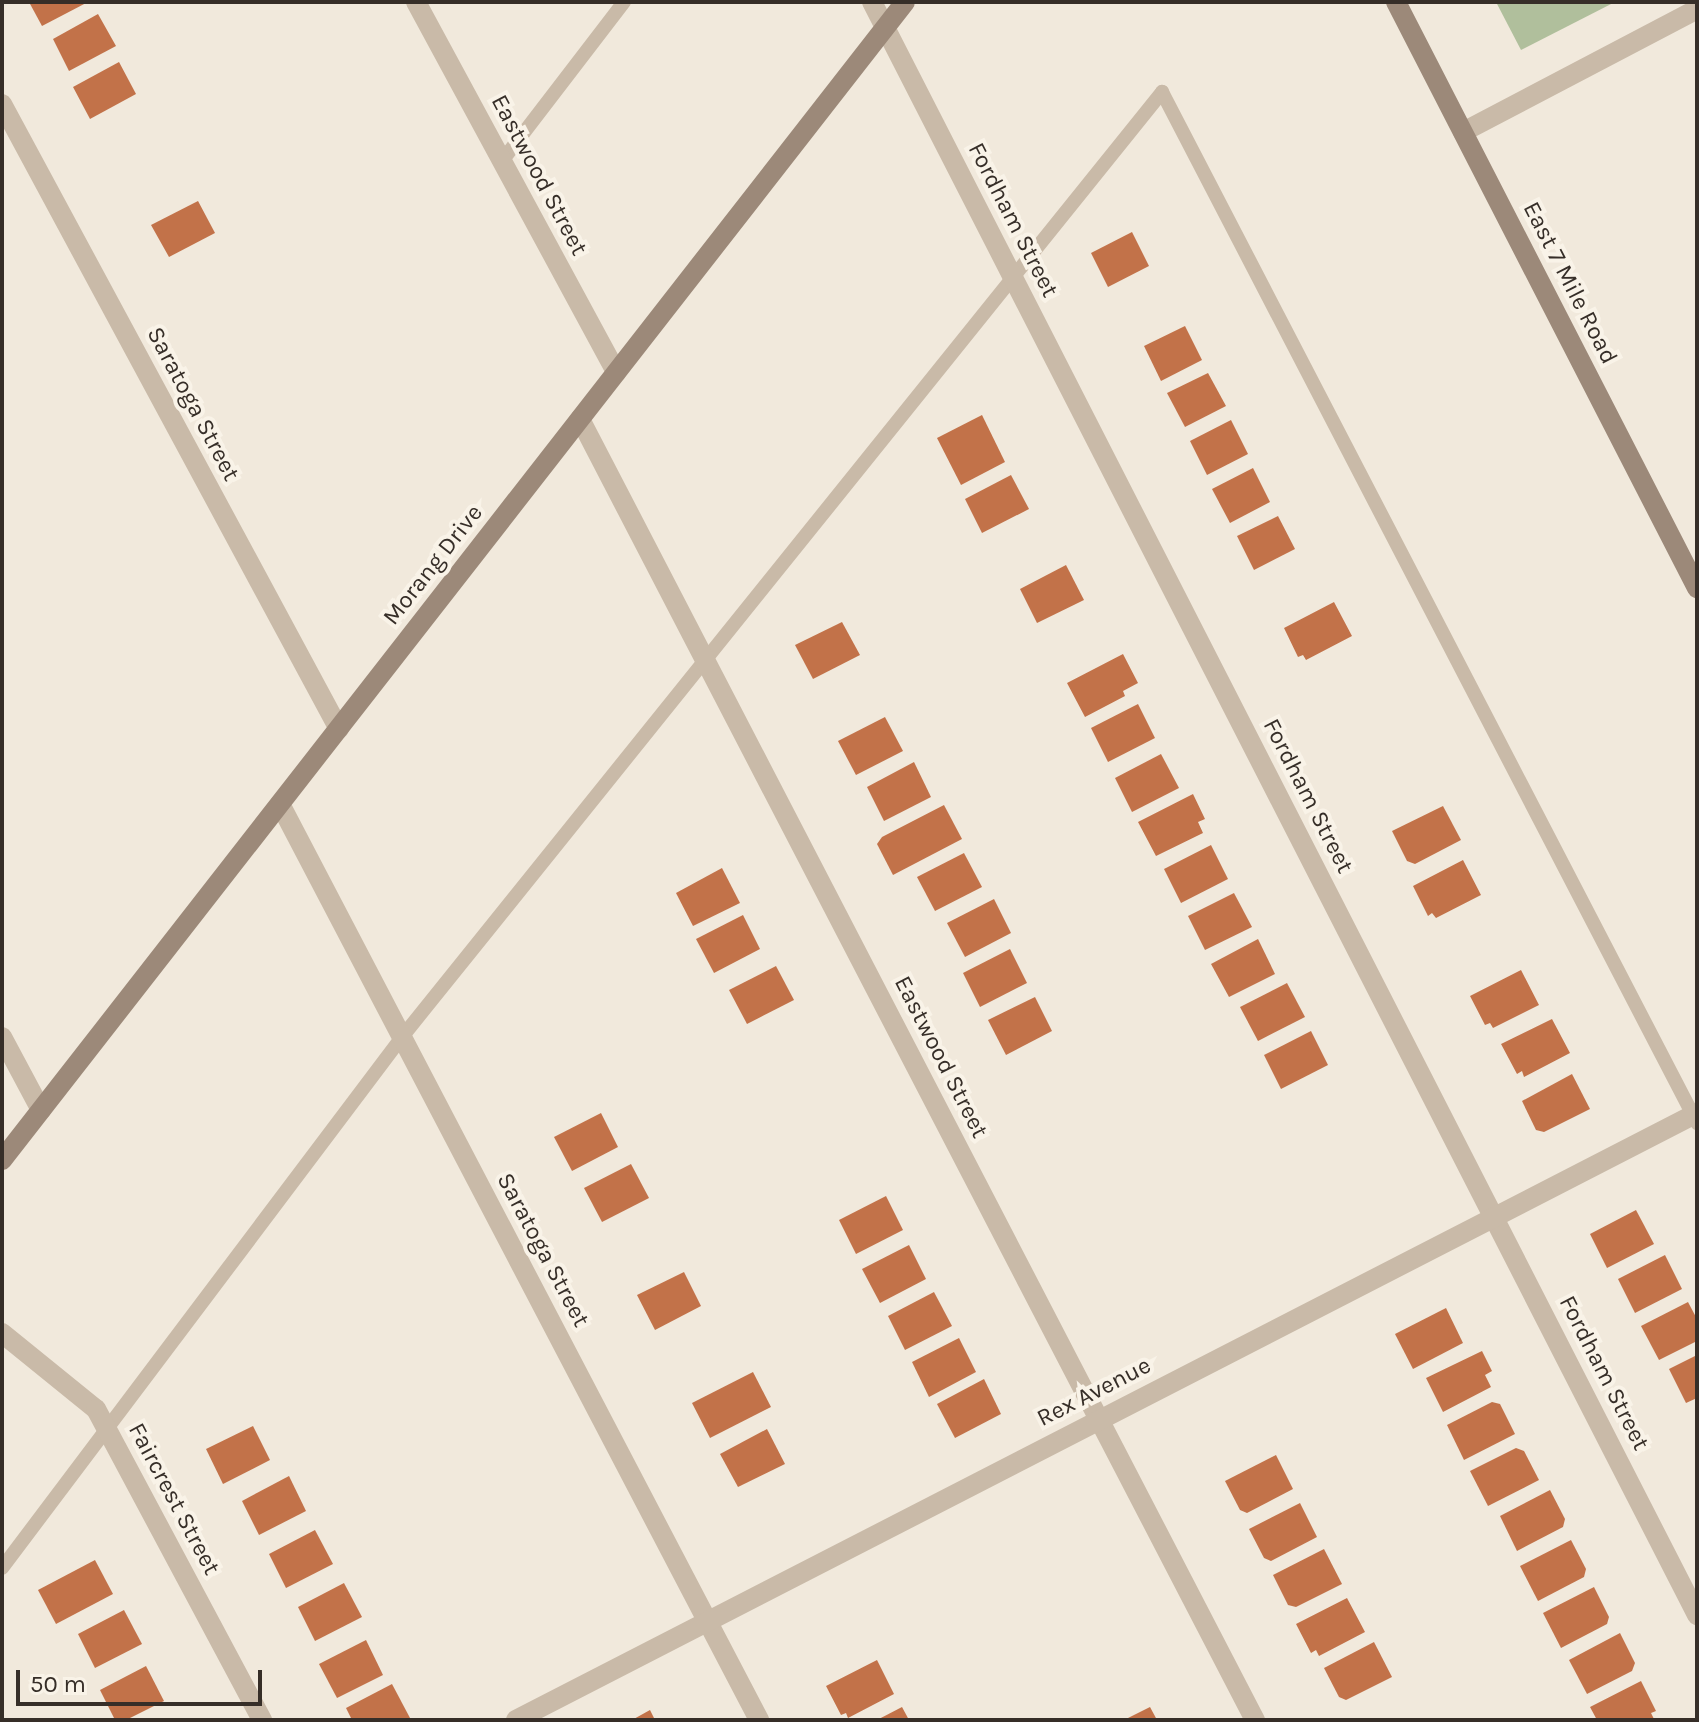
<!DOCTYPE html>
<html>
<head>
<meta charset="utf-8">
<style>
  body { margin:0 }
  #map { position:relative; width:1699px; height:1722px; overflow:hidden; background:#f1e9dc; font-family:Karla,sans-serif }
  div>[style] { position:absolute }
  [style*='--x'] { left:calc(var(--x)*1px); top:calc(var(--y)*1px); width:calc(var(--w)*1px); rotate:calc(var(--a)*1deg) }
  .green>* { inset:0; background:#b0bf9c }
  .building>* { inset:0; background:#c27249 }
  .lane>* { height:14px; margin:-7px; padding:0 7px; transform-origin:7px; border-radius:7px; background:#c9baa8 }
  .street>* { height:20px; margin:-10px; padding:0 10px; transform-origin:10px; border-radius:10px; background:#c9baa8 }
  .secondary>* { height:20px; margin:-10px; padding:0 10px; transform-origin:10px; border-radius:10px; background:#9c8979 }
  span { translate:-50% -50%; white-space:nowrap; text-align:center; line-height:1.15; -webkit-text-stroke:8px #f9f3e8; paint-order:stroke }
  .street-label { font-size:24px; color:#362e28 }
  .frame { position:absolute; inset:0; border:4px solid #362e28; pointer-events:none }
  .scale { position:absolute; left:16px; top:1670px; width:246px; height:36px; box-sizing:border-box; border:4px solid #362e28; border-top:0; padding-left:10px; font-size:24px; line-height:28px; white-space:nowrap; color:#362e28; -webkit-text-stroke:6px #f9f3e8; paint-order:stroke }
</style>
</head>
<body>
<div id="map">
  <div class="green">
    <div style="clip-path:polygon(1496px 2px,1615px 2px,1521px 50px)"></div>
  </div>
  <div class="building">
    <div style="clip-path:polygon(29px 2px,88px 2px,42px 26px)"></div>
    <div style="clip-path:polygon(98px 14px,116px 46px,69px 71px,53px 39px)"></div>
    <div style="clip-path:polygon(119px 62px,136px 94px,90px 119px,73px 87px)"></div>
    <div style="clip-path:polygon(198px 201px,215px 233px,169px 257px,151px 225px)"></div>
    <div style="clip-path:polygon(1132px 232px,1149px 266px,1108px 287px,1091px 253px)"></div>
    <div style="clip-path:polygon(1185px 326px,1202px 360px,1161px 381px,1144px 346px)"></div>
    <div style="clip-path:polygon(1208px 373px,1226px 406px,1185px 427px,1167px 393px)"></div>
    <div style="clip-path:polygon(982px 415px,1005px 462px,961px 485px,937px 438px)"></div>
    <div style="clip-path:polygon(1231px 420px,1248px 454px,1207px 475px,1190px 441px)"></div>
    <div style="clip-path:polygon(1253px 468px,1270px 502px,1230px 523px,1212px 489px)"></div>
    <div style="clip-path:polygon(1011px 475px,1029px 509px,982px 533px,965px 499px)"></div>
    <div style="clip-path:polygon(1278px 516px,1295px 549px,1254px 570px,1237px 536px)"></div>
    <div style="clip-path:polygon(1066px 565px,1084px 600px,1037px 623px,1020px 589px)"></div>
    <div style="clip-path:polygon(1334px 602px,1352px 636px,1306px 660px,1303px 655px,1298px 657px,1284px 628px)"></div>
    <div style="clip-path:polygon(842px 622px,860px 655px,813px 679px,795px 645px)"></div>
    <div style="clip-path:polygon(1123px 654px,1138px 683px,1123px 691px,1125px 696px,1085px 717px,1067px 683px)"></div>
    <div style="clip-path:polygon(1138px 704px,1155px 738px,1108px 762px,1091px 728px)"></div>
    <div style="clip-path:polygon(885px 717px,903px 751px,856px 775px,838px 741px)"></div>
    <div style="clip-path:polygon(1161px 754px,1179px 788px,1132px 812px,1115px 778px)"></div>
    <div style="clip-path:polygon(914px 762px,931px 797px,884px 821px,867px 787px)"></div>
    <div style="clip-path:polygon(1193px 794px,1205px 819px,1198px 822px,1203px 833px,1156px 856px,1138px 822px)"></div>
    <div style="clip-path:polygon(944px 805px,962px 839px,893px 875px,877px 844px,882px 837px)"></div>
    <div style="clip-path:polygon(1443px 806px,1461px 840px,1415px 864px,1407px 861px,1392px 831px)"></div>
    <div style="clip-path:polygon(1211px 845px,1228px 879px,1181px 903px,1164px 869px)"></div>
    <div style="clip-path:polygon(964px 853px,982px 887px,935px 911px,917px 877px)"></div>
    <div style="clip-path:polygon(1463px 860px,1481px 895px,1436px 918px,1432px 913px,1428px 916px,1413px 886px)"></div>
    <div style="clip-path:polygon(722px 868px,740px 903px,693px 926px,676px 893px)"></div>
    <div style="clip-path:polygon(1234px 893px,1252px 927px,1205px 950px,1188px 916px)"></div>
    <div style="clip-path:polygon(994px 899px,1011px 933px,965px 957px,947px 923px)"></div>
    <div style="clip-path:polygon(743px 915px,760px 949px,714px 973px,696px 939px)"></div>
    <div style="clip-path:polygon(1258px 939px,1275px 974px,1229px 997px,1211px 964px)"></div>
    <div style="clip-path:polygon(1010px 949px,1027px 983px,980px 1007px,963px 973px)"></div>
    <div style="clip-path:polygon(776px 966px,794px 1000px,747px 1024px,729px 990px)"></div>
    <div style="clip-path:polygon(1521px 970px,1539px 1005px,1493px 1028px,1490px 1023px,1485px 1025px,1470px 996px)"></div>
    <div style="clip-path:polygon(1287px 983px,1305px 1017px,1258px 1041px,1240px 1007px)"></div>
    <div style="clip-path:polygon(1035px 997px,1052px 1031px,1006px 1055px,988px 1020px)"></div>
    <div style="clip-path:polygon(1552px 1019px,1570px 1053px,1524px 1077px,1522px 1071px,1517px 1074px,1501px 1044px)"></div>
    <div style="clip-path:polygon(1311px 1031px,1328px 1065px,1281px 1089px,1264px 1055px)"></div>
    <div style="clip-path:polygon(1572px 1074px,1590px 1109px,1544px 1132px,1536px 1130px,1522px 1101px)"></div>
    <div style="clip-path:polygon(601px 1113px,618px 1147px,572px 1171px,554px 1137px)"></div>
    <div style="clip-path:polygon(631px 1164px,649px 1198px,602px 1222px,584px 1188px)"></div>
    <div style="clip-path:polygon(886px 1196px,903px 1230px,856px 1254px,839px 1220px)"></div>
    <div style="clip-path:polygon(1636px 1210px,1654px 1244px,1607px 1268px,1590px 1234px)"></div>
    <div style="clip-path:polygon(909px 1245px,926px 1279px,880px 1303px,862px 1269px)"></div>
    <div style="clip-path:polygon(1665px 1255px,1682px 1289px,1635px 1313px,1618px 1279px)"></div>
    <div style="clip-path:polygon(684px 1272px,701px 1306px,655px 1330px,637px 1295px)"></div>
    <div style="clip-path:polygon(934px 1292px,952px 1326px,905px 1350px,888px 1316px)"></div>
    <div style="clip-path:polygon(1688px 1302px,1697px 1319px,1697px 1341px,1659px 1360px,1641px 1326px)"></div>
    <div style="clip-path:polygon(1446px 1308px,1463px 1343px,1413px 1369px,1395px 1334px)"></div>
    <div style="clip-path:polygon(959px 1338px,976px 1372px,929px 1397px,912px 1362px)"></div>
    <div style="clip-path:polygon(1482px 1351px,1492px 1371px,1485px 1375px,1491px 1387px,1443px 1412px,1426px 1378px)"></div>
    <div style="clip-path:polygon(1697px 1355px,1697px 1398px,1686px 1403px,1669px 1369px)"></div>
    <div style="clip-path:polygon(753px 1372px,771px 1407px,710px 1438px,692px 1403px)"></div>
    <div style="clip-path:polygon(984px 1379px,1001px 1414px,955px 1438px,937px 1404px)"></div>
    <div style="clip-path:polygon(1492px 1402px,1500px 1404px,1515px 1434px,1464px 1460px,1447px 1425px)"></div>
    <div style="clip-path:polygon(253px 1426px,270px 1460px,223px 1484px,206px 1449px)"></div>
    <div style="clip-path:polygon(767px 1429px,785px 1464px,738px 1487px,720px 1454px)"></div>
    <div style="clip-path:polygon(1516px 1448px,1524px 1451px,1539px 1480px,1488px 1506px,1470px 1471px)"></div>
    <div style="clip-path:polygon(1276px 1455px,1293px 1489px,1247px 1513px,1240px 1510px,1225px 1481px)"></div>
    <div style="clip-path:polygon(289px 1476px,306px 1511px,259px 1535px,242px 1501px)"></div>
    <div style="clip-path:polygon(1550px 1490px,1565px 1519px,1563px 1527px,1517px 1551px,1500px 1516px)"></div>
    <div style="clip-path:polygon(1300px 1503px,1317px 1537px,1271px 1561px,1264px 1558px,1249px 1529px)"></div>
    <div style="clip-path:polygon(315px 1530px,333px 1564px,286px 1588px,269px 1554px)"></div>
    <div style="clip-path:polygon(1571px 1540px,1586px 1569px,1584px 1577px,1538px 1601px,1520px 1566px)"></div>
    <div style="clip-path:polygon(1324px 1549px,1342px 1584px,1296px 1607px,1288px 1605px,1273px 1575px)"></div>
    <div style="clip-path:polygon(95px 1560px,113px 1594px,56px 1624px,38px 1590px)"></div>
    <div style="clip-path:polygon(344px 1583px,362px 1617px,315px 1641px,298px 1607px)"></div>
    <div style="clip-path:polygon(1594px 1587px,1609px 1617px,1607px 1624px,1561px 1648px,1543px 1613px)"></div>
    <div style="clip-path:polygon(1347px 1598px,1365px 1632px,1319px 1656px,1316px 1650px,1311px 1653px,1296px 1624px)"></div>
    <div style="clip-path:polygon(124px 1610px,142px 1644px,95px 1668px,78px 1634px)"></div>
    <div style="clip-path:polygon(1620px 1633px,1635px 1663px,1632px 1671px,1587px 1694px,1569px 1660px)"></div>
    <div style="clip-path:polygon(366px 1640px,383px 1675px,337px 1698px,319px 1664px)"></div>
    <div style="clip-path:polygon(1374px 1642px,1392px 1677px,1346px 1700px,1339px 1697px,1324px 1668px)"></div>
    <div style="clip-path:polygon(877px 1660px,894px 1694px,848px 1718px,846px 1713px,841px 1715px,826px 1686px)"></div>
    <div style="clip-path:polygon(146px 1666px,164px 1701px,126px 1720px,115px 1720px,100px 1690px)"></div>
    <div style="clip-path:polygon(1641px 1681px,1656px 1711px,1651px 1713px,1654px 1719px,1597px 1720px,1590px 1707px)"></div>
    <div style="clip-path:polygon(392px 1684px,410px 1718px,352px 1720px,346px 1708px)"></div>
    <div style="clip-path:polygon(902px 1707px,909px 1720px,877px 1720px)"></div>
    <div style="clip-path:polygon(1150px 1707px,1157px 1720px,1124px 1720px)"></div>
    <div style="clip-path:polygon(650px 1710px,655px 1720px,632px 1720px)"></div>
  </div>
  <div class="lane">
    <div style="--x:502;--y:161;--w:200;--a:-52.5"></div>
    <div style="--x:2;--y:1568;--w:665;--a:-53.01"></div>
    <div style="--x:402;--y:1037;--w:1213;--a:-51.19"></div>
    <div style="--x:1162;--y:92;--w:1162;--a:62.57"></div>
  </div>
  <div class="street">
    <div style="--x:416;--y:2;--w:421;--a:61.6"></div>
    <div style="--x:872;--y:2;--w:1812;--a:62.91"></div>
    <div style="--x:2;--y:104;--w:710;--a:61.67"></div>
    <div style="--x:1463;--y:132;--w:264;--a:-27.7"></div>
    <div style="--x:580;--y:419;--w:1466;--a:62.58"></div>
    <div style="--x:280;--y:804;--w:1034;--a:62.39"></div>
    <div style="--x:2;--y:1037;--w:83;--a:61.9"></div>
    <div style="--x:2;--y:1333;--w:121;--a:39"></div>
    <div style="--x:96;--y:1409;--w:353;--a:61.9"></div>
    <div style="--x:516;--y:1720;--w:1328;--a:-27.2"></div>
  </div>
  <div class="secondary">
    <div style="--x:1396;--y:2;--w:659;--a:62.81"></div>
    <div style="--x:2;--y:1160;--w:1468;--a:-52.05"></div>
  </div>
  <div class="street-label">
    <span style="left:539px;top:175px;rotate:62deg">Eastwood Street</span>
    <span style="left:1013px;top:220px;rotate:63deg">Fordham Street</span>
    <span style="left:1570px;top:283px;rotate:63deg">East 7 Mile Road</span>
    <span style="left:193px;top:404px;rotate:62deg">Saratoga Street</span>
    <span style="left:433px;top:565px;rotate:-52deg">Morang Drive</span>
    <span style="left:1308px;top:796px;rotate:63deg">Fordham Street</span>
    <span style="left:941px;top:1057px;rotate:63deg">Eastwood Street</span>
    <span style="left:543px;top:1250px;rotate:62deg">Saratoga Street</span>
    <span style="left:1604px;top:1373px;rotate:63deg">Fordham Street</span>
    <span style="left:1094px;top:1392px;rotate:-27deg">Rex Avenue</span>
    <span style="left:174px;top:1499px;rotate:62deg">Faircrest Street</span>
  </div>
  <div class="frame"></div>
  <div class="scale">50 m</div>
</div>
</body>
</html>
